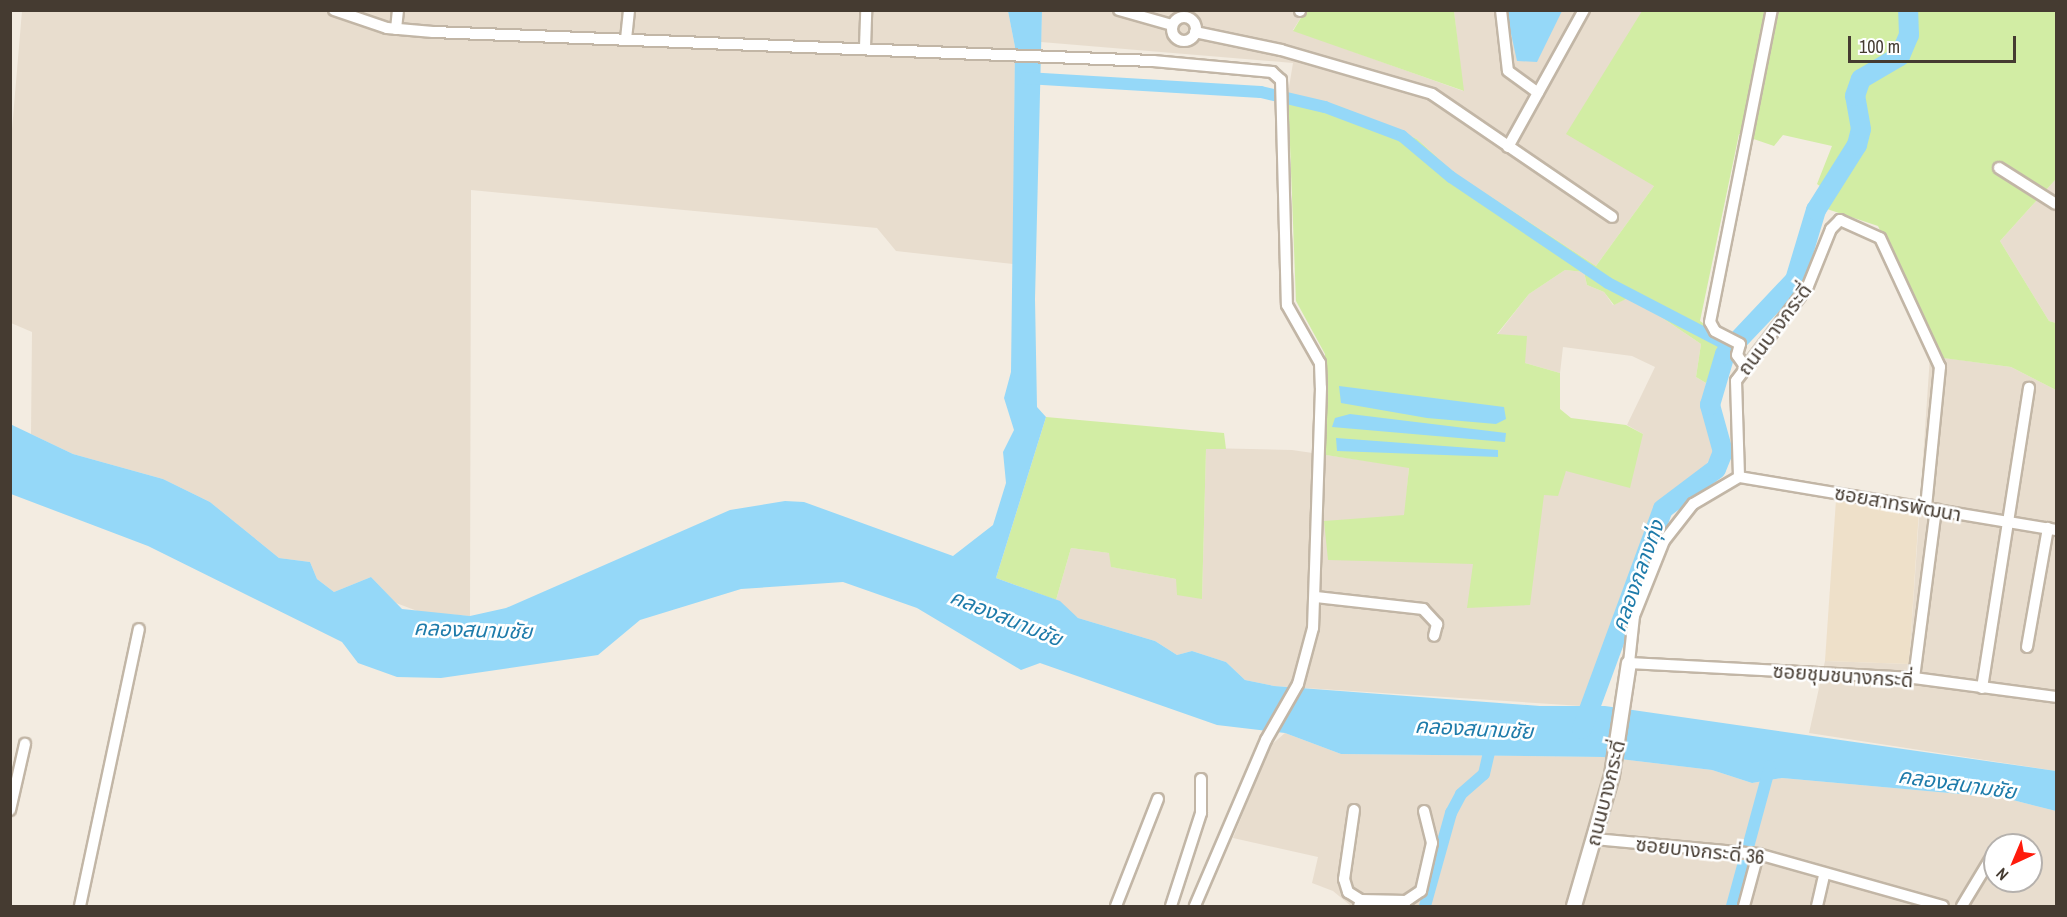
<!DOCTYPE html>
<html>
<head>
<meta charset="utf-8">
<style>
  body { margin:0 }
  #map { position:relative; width:2067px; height:917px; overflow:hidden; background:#f3ece1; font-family:"Archivo Narrow","Noto Sans Thai",sans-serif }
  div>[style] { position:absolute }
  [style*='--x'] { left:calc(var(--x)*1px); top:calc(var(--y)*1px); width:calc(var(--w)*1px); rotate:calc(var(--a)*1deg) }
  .residential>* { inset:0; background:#e8ddce }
  .education>* { inset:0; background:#eee0c9 }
  .green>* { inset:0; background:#d2eda4 }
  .water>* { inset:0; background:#95d8f8 }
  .canal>* { height:12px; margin:-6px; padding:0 6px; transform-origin:6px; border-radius:6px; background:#95d8f8 }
  .river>* { height:20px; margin:-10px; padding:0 10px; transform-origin:10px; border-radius:10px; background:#95d8f8 }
  .roads { filter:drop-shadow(2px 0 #c2b6a6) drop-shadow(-2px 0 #c2b6a6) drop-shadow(0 2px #c2b6a6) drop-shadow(0 -2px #c2b6a6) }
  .minor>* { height:10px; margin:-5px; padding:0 5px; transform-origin:5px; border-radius:5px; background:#fff }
  .minor>.ring { margin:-5px; padding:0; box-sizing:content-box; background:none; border:10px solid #fff; border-radius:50% }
  .tertiary>* { height:14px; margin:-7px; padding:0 7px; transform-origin:7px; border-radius:7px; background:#fff }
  span { translate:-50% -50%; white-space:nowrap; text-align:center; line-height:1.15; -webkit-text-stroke:5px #fff; paint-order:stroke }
  .street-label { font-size:20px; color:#453b31 }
  .water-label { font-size:21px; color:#1e7baa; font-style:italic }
  .frame { position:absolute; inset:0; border:12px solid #453b31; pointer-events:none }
  .north { position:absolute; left:1983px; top:833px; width:60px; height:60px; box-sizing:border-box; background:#fff; border:2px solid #b5b1ad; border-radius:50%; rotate:224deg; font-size:16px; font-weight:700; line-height:24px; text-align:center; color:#453b31 }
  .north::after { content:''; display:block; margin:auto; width:21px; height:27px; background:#ff1b0c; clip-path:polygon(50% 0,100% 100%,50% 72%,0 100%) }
  .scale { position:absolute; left:1848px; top:36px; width:168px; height:27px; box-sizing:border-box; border:3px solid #453b31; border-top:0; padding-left:8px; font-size:18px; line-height:21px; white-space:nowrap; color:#453b31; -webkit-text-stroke:4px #fff; paint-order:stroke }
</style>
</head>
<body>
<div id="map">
  <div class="residential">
    <div style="clip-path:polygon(22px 11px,1008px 11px,1015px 47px,1013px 264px,896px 251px,877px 228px,471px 190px,470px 616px,420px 612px,396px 603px,371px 577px,334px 592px,317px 579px,310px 562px,279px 558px,210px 502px,163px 479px,73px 454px,31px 434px,32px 332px,11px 323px,10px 153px)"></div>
    <div style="clip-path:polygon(1042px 11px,1305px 11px,1293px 30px,1463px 91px,1454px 11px,1642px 11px,1654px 186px,1596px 266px,1453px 172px,1417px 139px,1339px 106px,1288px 93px,1293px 63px,1041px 42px)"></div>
    <div style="clip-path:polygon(2056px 179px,2056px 323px,2049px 321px,2000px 241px)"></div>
    <div style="clip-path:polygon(1565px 270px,1584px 272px,1587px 285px,1604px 292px,1613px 305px,1628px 298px,1642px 304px,1701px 344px,1696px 377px,1706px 383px,1704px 397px,1716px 449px,1702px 471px,1660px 500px,1582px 706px,1274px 686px,1245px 680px,1226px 662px,1192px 651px,1177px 655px,1155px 641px,1078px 618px,1056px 600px,1071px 548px,1110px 553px,1112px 567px,1176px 579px,1202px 599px,1206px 448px,1292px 450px,1409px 467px,1405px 515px,1329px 560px,1544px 495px,1566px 471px,1643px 434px,1627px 425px,1655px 367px,1632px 356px,1563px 347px,1560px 373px,1525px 363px,1497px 335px,1529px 294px)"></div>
    <div style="clip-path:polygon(1930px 356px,2011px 367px,2056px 390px,2056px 771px,1809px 733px,1825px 661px,1909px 664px)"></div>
    <div style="clip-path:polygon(evenodd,1285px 733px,1341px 754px,1603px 757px,1712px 770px,1752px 783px,1782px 778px,2005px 798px,2056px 811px,2056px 906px,1351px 906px,1333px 891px,1312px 883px,1318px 857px,1233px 838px,1270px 746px,1285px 733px,1995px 845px,2031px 845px,2031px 881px,1995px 881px,1995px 845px)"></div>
  </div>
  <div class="education">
    <div style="clip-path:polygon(1836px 500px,1919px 510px,1909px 664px,1825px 661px)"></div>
  </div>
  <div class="green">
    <div style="clip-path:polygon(1305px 11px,1454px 11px,1464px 91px,1293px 31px)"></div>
    <div style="clip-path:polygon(1642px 11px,2056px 11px,2056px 179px,2000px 241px,2049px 321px,2056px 323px,2056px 390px,2011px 367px,1943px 358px,1878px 226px,1827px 209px,1830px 193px,1817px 184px,1832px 146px,1783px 135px,1774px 146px,1739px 134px,1700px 321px,1729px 341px,1706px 383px,1696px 377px,1701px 344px,1642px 304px,1628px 298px,1614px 305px,1604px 292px,1587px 285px,1584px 272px,1565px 270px,1529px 294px,1497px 334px,1527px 336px,1525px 363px,1560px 373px,1560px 409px,1571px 418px,1626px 425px,1643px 434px,1630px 488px,1566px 471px,1558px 496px,1544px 495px,1530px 605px,1467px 608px,1473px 564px,1328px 560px,1324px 521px,1404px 515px,1409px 468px,1326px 455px,1325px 354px,1296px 301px,1288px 93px,1339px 106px,1417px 139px,1453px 172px,1596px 266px,1654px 186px,1566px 134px)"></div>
    <div style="clip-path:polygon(1046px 417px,1224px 433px,1226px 449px,1206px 449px,1202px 599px,1177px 595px,1176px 579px,1111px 567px,1109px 553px,1071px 548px,1056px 600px,996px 578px)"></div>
  </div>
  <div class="water">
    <div style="clip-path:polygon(1008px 11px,1042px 11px,1035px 299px,1037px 407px,1046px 417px,996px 578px,1060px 601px,1078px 618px,1155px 641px,1177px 655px,1192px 651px,1226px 662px,1245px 680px,1274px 686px,1540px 706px,1605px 706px,2056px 771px,2056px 811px,2005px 798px,1782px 778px,1752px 783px,1712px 770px,1603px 757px,1341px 754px,1285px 733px,1217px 725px,1040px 663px,1021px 670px,917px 608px,843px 582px,741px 589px,640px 620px,598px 655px,441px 678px,397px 677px,358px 663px,342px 642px,148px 546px,11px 494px,10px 424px,73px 454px,163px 479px,210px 502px,279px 558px,310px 562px,317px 579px,334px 592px,371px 577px,402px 609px,470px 616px,506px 608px,730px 510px,785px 501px,804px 502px,953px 556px,993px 525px,1006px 483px,1003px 452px,1014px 430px,1004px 398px,1011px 372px,1015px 47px)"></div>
    <div style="clip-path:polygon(1506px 11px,1562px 11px,1537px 62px,1517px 61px)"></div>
    <div style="clip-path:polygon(1339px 386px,1504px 407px,1506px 419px,1496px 424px,1427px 418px,1341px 403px)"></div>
    <div style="clip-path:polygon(1350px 414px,1506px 433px,1505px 442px,1332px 427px,1335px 418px)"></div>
    <div style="clip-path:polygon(1336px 438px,1498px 450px,1498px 457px,1337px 451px)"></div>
  </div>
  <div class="canal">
    <div style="--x:1026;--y:78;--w:235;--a:3.4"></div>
    <div style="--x:1261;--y:92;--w:66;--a:13.2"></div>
    <div style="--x:1325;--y:107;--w:82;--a:20.6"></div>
    <div style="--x:1402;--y:136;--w:64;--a:39.9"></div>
    <div style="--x:1451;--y:177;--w:189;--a:34"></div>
    <div style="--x:1608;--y:283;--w:139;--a:27.5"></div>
    <div style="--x:1425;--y:906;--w:97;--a:-74.4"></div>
    <div style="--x:1451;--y:813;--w:21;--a:-62"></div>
    <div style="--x:1461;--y:794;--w:30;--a:-41"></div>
    <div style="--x:1484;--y:774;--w:35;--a:-77"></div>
    <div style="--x:1732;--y:906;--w:145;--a:-74.8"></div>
  </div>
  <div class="river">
    <div style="--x:1582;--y:729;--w:234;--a:-69.8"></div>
    <div style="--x:1663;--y:509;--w:66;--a:-37"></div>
    <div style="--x:1716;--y:469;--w:18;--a:-68"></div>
    <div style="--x:1723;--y:452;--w:49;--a:-105.5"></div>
    <div style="--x:1710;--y:405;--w:53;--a:-73.6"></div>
    <div style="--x:1725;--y:354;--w:102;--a:-46.6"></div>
    <div style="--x:1795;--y:280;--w:73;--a:-73.3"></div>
    <div style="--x:1816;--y:210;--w:77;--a:-57.8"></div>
    <div style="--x:1857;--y:145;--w:16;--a:-76"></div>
    <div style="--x:1861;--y:129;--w:34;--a:-100"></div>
    <div style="--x:1855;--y:96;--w:18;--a:-71"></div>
    <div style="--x:1861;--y:79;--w:45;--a:-30.5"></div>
    <div style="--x:1900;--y:56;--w:23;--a:-67"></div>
    <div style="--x:1909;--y:35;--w:25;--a:-92"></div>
  </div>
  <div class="roads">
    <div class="minor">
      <div style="--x:334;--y:10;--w:56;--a:18.8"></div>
      <div style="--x:387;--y:28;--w:46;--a:5"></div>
      <div style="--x:433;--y:32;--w:721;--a:2.31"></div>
      <div style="--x:1153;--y:61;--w:120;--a:5.3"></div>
      <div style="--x:1272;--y:72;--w:12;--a:42"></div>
      <div style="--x:1281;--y:80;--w:225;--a:88.5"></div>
      <div style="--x:1287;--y:305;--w:67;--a:60.4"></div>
      <div style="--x:1320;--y:363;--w:25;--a:88"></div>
      <div style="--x:1321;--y:388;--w:240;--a:91.9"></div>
      <div style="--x:1313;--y:628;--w:58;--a:105"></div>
      <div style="--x:1298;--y:684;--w:64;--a:119.7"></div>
      <div style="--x:1266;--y:740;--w:181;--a:113.2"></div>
      <div style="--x:1119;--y:10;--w:55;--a:15.8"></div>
      <div style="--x:1300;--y:10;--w:1;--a:90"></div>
      <div style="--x:1501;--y:10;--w:61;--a:83.5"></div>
      <div style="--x:1508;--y:71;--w:37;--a:36"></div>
      <div class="ring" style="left:1172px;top:17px;width:14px;height:14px"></div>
      <div style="--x:396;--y:29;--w:19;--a:-84"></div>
      <div style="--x:1195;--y:32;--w:88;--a:11.8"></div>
      <div style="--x:1281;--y:50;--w:157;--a:16.2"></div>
      <div style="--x:1432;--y:94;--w:218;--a:34.3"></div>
      <div style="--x:626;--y:39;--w:29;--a:-84"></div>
      <div style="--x:865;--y:47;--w:37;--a:-88"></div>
      <div style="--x:1508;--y:147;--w:157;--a:-61"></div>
      <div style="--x:1999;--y:168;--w:67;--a:32.3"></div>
      <div style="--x:1744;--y:365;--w:12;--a:-125"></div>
      <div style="--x:1737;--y:355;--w:11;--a:-75"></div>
      <div style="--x:1740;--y:344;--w:28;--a:-153"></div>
      <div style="--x:1715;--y:331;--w:10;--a:-119"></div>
      <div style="--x:1710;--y:322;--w:318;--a:-78.8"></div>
      <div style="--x:1739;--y:477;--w:321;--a:9.5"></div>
      <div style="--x:1926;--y:507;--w:141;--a:-84.3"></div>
      <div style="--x:1940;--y:367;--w:142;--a:-114.9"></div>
      <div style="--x:1880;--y:238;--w:44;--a:-155.8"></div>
      <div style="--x:1840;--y:220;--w:13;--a:135"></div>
      <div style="--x:1831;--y:229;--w:61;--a:112"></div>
      <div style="--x:1808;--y:286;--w:119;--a:127.2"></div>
      <div style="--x:1736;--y:381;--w:96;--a:88.2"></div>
      <div style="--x:1739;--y:477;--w:53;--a:149.6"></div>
      <div style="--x:1693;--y:504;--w:47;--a:128.1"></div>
      <div style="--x:1664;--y:541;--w:81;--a:111.8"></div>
      <div style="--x:1634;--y:616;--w:47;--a:96.1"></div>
      <div style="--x:1629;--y:663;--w:285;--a:3"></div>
      <div style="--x:1914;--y:678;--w:143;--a:7.6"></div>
      <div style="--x:1316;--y:597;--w:108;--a:6.4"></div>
      <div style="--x:1423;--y:609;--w:21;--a:47"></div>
      <div style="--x:1437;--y:624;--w:12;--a:104"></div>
      <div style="--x:2027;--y:647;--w:121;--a:-80"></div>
      <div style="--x:1914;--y:678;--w:170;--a:-82.6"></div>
      <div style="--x:1982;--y:688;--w:304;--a:-81.1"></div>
      <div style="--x:10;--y:810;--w:68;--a:-77.2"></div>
      <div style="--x:1354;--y:810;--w:70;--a:98.2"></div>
      <div style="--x:1344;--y:879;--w:14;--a:73"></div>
      <div style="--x:1348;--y:892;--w:15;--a:32"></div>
      <div style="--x:1361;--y:900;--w:6;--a:108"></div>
      <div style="--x:1594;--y:839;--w:165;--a:5.2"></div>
      <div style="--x:1758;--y:854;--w:192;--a:15.7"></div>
      <div style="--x:1361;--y:900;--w:45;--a:1.3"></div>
      <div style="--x:1406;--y:901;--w:18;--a:-34"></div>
      <div style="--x:1421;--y:891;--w:49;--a:-77.1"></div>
      <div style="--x:1432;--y:843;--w:33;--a:-104"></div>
      <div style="--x:80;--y:906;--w:283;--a:-78"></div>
      <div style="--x:1116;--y:906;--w:115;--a:-68.6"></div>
      <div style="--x:1171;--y:906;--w:98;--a:-72.1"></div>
      <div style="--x:1201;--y:813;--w:34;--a:-90"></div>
      <div style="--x:1744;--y:906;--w:54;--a:-74.9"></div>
      <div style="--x:1817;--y:906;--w:32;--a:-77"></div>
      <div style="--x:1962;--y:906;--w:56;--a:-58.9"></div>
    </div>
    <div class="tertiary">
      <div style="--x:1574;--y:906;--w:136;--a:-73.8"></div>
      <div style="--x:1612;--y:775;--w:113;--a:-81.4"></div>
    </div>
  </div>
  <div class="street-label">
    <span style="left:1774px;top:329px;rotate:-53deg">ถนนบางกระดี่</span>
    <span style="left:1898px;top:503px;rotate:10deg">ซอยสาทรพัฒนา</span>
    <span style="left:1843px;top:675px;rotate:4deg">ซอยชุมชนางกระดี่</span>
    <span style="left:1605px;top:793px;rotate:-76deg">ถนนบางกระดี่</span>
    <span style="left:1700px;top:850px;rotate:6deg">ซอยบางกระดี่ 36</span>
  </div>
  <div class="water-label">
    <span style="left:1638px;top:576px;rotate:-70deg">คลองกลางทุ่ง</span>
    <span style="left:1006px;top:618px;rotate:22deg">คลองสนามชัย</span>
    <span style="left:473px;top:630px;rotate:2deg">คลองสนามชัย</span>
    <span style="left:1474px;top:729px;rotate:3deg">คลองสนามชัย</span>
    <span style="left:1957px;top:784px;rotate:8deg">คลองสนามชัย</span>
  </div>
  <div class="frame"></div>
  <div class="north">N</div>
  <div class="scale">100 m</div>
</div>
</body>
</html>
